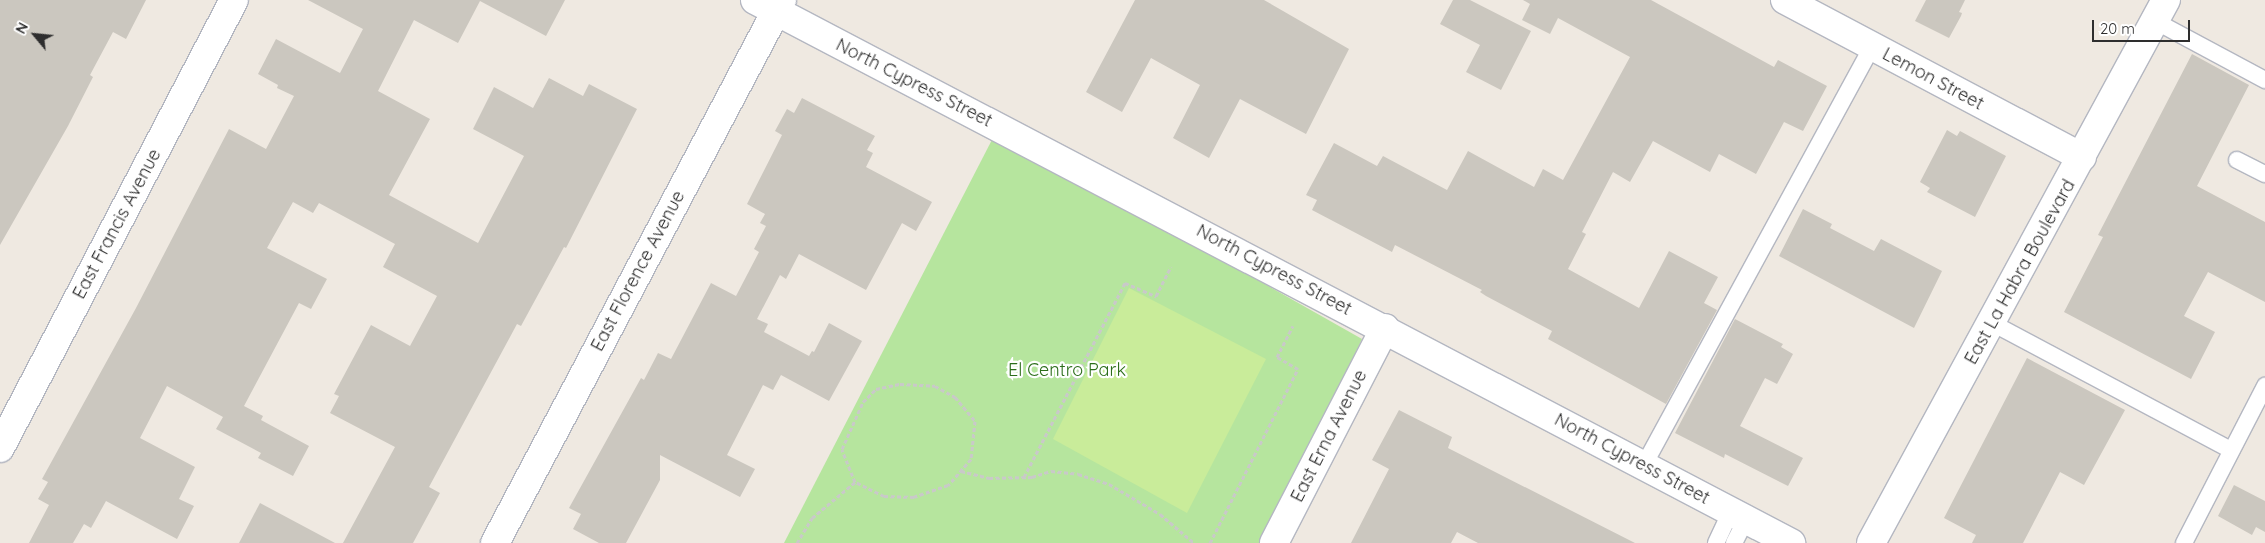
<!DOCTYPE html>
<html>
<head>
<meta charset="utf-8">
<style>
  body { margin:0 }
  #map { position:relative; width:2265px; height:543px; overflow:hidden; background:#efe9e1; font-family:Quicksand,sans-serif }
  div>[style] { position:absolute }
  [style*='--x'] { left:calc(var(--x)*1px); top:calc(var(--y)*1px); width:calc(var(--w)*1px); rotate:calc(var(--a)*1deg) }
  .green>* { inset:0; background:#b6e59e }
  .pitch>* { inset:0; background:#c9ec9a }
  .building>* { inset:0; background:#cbc7bf }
  .path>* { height:3px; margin-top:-1.5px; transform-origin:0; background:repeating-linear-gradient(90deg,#c9c9c9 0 4px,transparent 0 6.5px) }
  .roads { filter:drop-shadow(1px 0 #b4b7c1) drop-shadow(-1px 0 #b4b7c1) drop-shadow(0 1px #b4b7c1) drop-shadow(0 -1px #b4b7c1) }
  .lane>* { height:16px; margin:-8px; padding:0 8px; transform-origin:8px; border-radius:8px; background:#fff }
  .street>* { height:28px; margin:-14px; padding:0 14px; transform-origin:14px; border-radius:14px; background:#fff }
  .secondary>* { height:28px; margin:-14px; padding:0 14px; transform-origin:14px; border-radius:14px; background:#fff }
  span { translate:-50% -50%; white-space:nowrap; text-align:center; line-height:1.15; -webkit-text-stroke:4.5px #fff; paint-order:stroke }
  .street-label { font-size:18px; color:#2e2e2e }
  .park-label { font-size:18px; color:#2c6e1b }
  .north { position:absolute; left:10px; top:10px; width:50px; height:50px; -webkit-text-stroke:4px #fff; paint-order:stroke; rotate:298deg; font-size:14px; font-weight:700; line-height:20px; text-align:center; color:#2e2e2e }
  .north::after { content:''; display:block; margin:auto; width:18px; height:22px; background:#2e2e2e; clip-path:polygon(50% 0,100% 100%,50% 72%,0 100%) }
  .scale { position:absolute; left:2092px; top:20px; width:98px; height:22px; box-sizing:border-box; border:2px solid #2e2e2e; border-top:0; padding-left:6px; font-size:15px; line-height:18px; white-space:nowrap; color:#2e2e2e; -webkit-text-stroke:4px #fff; paint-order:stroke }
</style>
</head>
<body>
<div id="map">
  <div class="green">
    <div style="clip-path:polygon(996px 132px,1362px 339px,1267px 543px,784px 543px)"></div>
  </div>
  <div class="pitch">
    <div style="clip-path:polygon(1129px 288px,1266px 359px,1187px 513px,1053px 439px)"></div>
  </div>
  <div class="building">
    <div style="clip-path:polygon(0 0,146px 0,126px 39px,113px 32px,90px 75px,93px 77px,68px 126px,0 245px)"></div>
    <div style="clip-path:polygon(308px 0,565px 0,546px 36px,480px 1px,458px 43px,414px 20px,378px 91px,430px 119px,389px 195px,478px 243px,524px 156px,473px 129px,494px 87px,533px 108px,549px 78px,583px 96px,589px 84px,637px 109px,566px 248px,564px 247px,521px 326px,517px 324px,429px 487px,440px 493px,413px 543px,343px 543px,395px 447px,330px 413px,339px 396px,334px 394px,371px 325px,410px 346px,437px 296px,383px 267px,395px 244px,319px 203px,313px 213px,293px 202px,267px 248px,327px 279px,311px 309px,299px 303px,244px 406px,263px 416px,261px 420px,309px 446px,293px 476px,258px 458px,261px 453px,216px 429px,223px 417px,167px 386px,140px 438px,195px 467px,179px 499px,194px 506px,177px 539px,106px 501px,91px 528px,84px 524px,73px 543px,29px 543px,49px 505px,38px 499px,48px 482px,42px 479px,136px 308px,229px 129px,266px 149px,294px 96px,277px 88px,278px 85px,258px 74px,276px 39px,340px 73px,363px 29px)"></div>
    <div style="clip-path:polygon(1135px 0,1264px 0,1349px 49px,1306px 134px,1240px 99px,1209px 158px,1173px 138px,1200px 85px,1151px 58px,1122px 112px,1086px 92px)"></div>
    <div style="clip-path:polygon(1453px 0,1470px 0,1531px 31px,1501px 90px,1466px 72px,1480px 45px,1440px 24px)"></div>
    <div style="clip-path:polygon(1523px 0,1651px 0,1774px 67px,1778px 60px,1827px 86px,1803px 131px,1784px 122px,1756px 174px,1719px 154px,1710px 172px,1653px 141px,1630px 182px,1613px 172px,1582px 232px,1586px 234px,1568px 269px,1639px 308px,1669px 251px,1718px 277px,1704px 303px,1717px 310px,1666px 404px,1548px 339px,1552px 331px,1486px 296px,1480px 292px,1482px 290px,1395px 245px,1392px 252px,1312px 210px,1317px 200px,1306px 195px,1334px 143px,1377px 166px,1383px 156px,1447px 190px,1468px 151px,1534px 187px,1543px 169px,1563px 180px,1630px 57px,1558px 18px,1550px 34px,1522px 20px,1530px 4px)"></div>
    <div style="clip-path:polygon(1926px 0,1965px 0,1959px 12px,1962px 13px,1961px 16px,1949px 38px,1915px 21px)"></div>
    <div style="clip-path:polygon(2192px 54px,2249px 85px,2197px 186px,2265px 222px,2265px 302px,2208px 272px,2184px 316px,2215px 332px,2191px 379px,2064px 312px,2103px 237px,2098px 235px)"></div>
    <div style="clip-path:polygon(802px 98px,875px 136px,867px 150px,873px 153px,866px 167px,932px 202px,916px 231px,902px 223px,866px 290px,799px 254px,786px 279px,780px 275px,757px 319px,768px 324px,764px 332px,809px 356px,812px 351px,814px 352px,829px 323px,862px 341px,829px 401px,781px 375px,773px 390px,763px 385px,727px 455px,755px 469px,740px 497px,660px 455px,660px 480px,626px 543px,599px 543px,573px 529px,581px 514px,569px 508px,641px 378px,644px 380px,658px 353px,671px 359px,711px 283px,736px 296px,759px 252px,754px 249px,766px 226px,760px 223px,765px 214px,747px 204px,782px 135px,775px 131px,787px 109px,794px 113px)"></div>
    <div style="clip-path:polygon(1947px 130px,1957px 136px,1960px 131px,2006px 156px,1975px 217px,1927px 192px,1930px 188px,1920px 182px)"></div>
    <div style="clip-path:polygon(1803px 209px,1832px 224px,1830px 228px,1874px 251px,1881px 239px,1942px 271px,1914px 328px,1779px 256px)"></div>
    <div style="clip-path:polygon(1735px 319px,1783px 344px,1781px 347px,1793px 354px,1777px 384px,1765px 378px,1740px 426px,1803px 458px,1788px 486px,1725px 454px,1724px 458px,1675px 433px)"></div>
    <div style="clip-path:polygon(2027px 358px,2125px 410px,2084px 485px,2060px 472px,2023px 543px,1972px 543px,1976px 535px,1944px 518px)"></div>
    <div style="clip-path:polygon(1399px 410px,1452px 437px,1448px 448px,1635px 543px,1478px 543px,1457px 532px,1451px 543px,1351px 543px,1389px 469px,1372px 460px)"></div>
    <div style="clip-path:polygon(2234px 485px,2265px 501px,2265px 532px,2256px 527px,2252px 535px,2218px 516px)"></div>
    <div style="clip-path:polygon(260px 503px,335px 543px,239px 543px)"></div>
  </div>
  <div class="path">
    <div style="--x:900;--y:384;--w:35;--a:3"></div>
    <div style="--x:935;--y:386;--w:23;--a:29"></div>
    <div style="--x:955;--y:397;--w:31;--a:50"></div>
    <div style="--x:975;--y:421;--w:38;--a:96"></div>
    <div style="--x:971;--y:459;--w:35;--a:131"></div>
    <div style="--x:948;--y:485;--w:36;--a:161"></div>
    <div style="--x:914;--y:497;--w:30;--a:-178"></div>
    <div style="--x:884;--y:496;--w:32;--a:-154"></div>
    <div style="--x:855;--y:482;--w:35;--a:-112"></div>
    <div style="--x:842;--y:449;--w:51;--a:-65.9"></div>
    <div style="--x:863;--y:402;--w:18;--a:-45"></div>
    <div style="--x:876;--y:389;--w:25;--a:-12"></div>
    <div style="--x:961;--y:471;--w:29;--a:14"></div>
    <div style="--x:989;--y:478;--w:43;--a:-1.3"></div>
    <div style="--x:1032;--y:477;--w:20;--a:-18"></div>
    <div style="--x:1051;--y:471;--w:27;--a:6"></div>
    <div style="--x:1078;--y:474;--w:33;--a:18"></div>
    <div style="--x:1109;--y:484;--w:59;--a:30.5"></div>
    <div style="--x:1160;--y:514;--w:45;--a:40.5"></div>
    <div style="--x:1024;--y:477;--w:219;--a:-62.5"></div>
    <div style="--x:1125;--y:283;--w:34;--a:23"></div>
    <div style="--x:1156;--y:296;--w:33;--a:-63"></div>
    <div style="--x:797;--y:543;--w:29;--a:-59"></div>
    <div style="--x:812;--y:518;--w:56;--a:-39.9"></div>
    <div style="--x:1210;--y:543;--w:195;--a:-63.2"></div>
    <div style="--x:1298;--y:369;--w:24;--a:-150"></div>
    <div style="--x:1277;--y:357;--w:35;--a:-63"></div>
  </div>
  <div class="roads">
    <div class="lane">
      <div style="--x:2155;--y:21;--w:125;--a:28.2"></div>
      <div style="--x:2237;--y:160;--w:31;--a:27"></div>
      <div style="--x:1992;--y:323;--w:271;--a:28"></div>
      <div style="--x:1644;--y:465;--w:477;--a:-61.4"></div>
      <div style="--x:1716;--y:543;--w:35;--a:-65"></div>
      <div style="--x:1734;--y:543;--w:27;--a:-63"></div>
      <div style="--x:2184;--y:543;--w:177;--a:-62.7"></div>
    </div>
    <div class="street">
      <div style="--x:1785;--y:0;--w:336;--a:27.9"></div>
      <div style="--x:0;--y:448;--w:505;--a:-62.42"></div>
      <div style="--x:495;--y:543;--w:614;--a:-62.14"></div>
      <div style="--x:1274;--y:543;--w:242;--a:-62.7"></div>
    </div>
    <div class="secondary">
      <div style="--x:755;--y:0;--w:1170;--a:27.66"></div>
      <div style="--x:1871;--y:543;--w:618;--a:-61.49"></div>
    </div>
  </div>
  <div class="street-label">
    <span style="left:1933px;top:79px;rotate:28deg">Lemon Street</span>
    <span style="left:914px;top:83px;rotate:27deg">North Cypress Street</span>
    <span style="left:117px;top:224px;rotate:-62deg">East Francis Avenue</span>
    <span style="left:1274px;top:270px;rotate:28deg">North Cypress Street</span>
    <span style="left:638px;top:271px;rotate:-62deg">East Florence Avenue</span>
    <span style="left:2020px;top:272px;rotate:-61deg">East La Habra Boulevard</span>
    <span style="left:1329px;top:436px;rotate:-63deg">East Erna Avenue</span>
    <span style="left:1632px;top:459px;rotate:28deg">North Cypress Street</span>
  </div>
  <div class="park-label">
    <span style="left:1067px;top:370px">El Centro Park</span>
  </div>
  <div class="north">N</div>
  <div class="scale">20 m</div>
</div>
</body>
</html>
